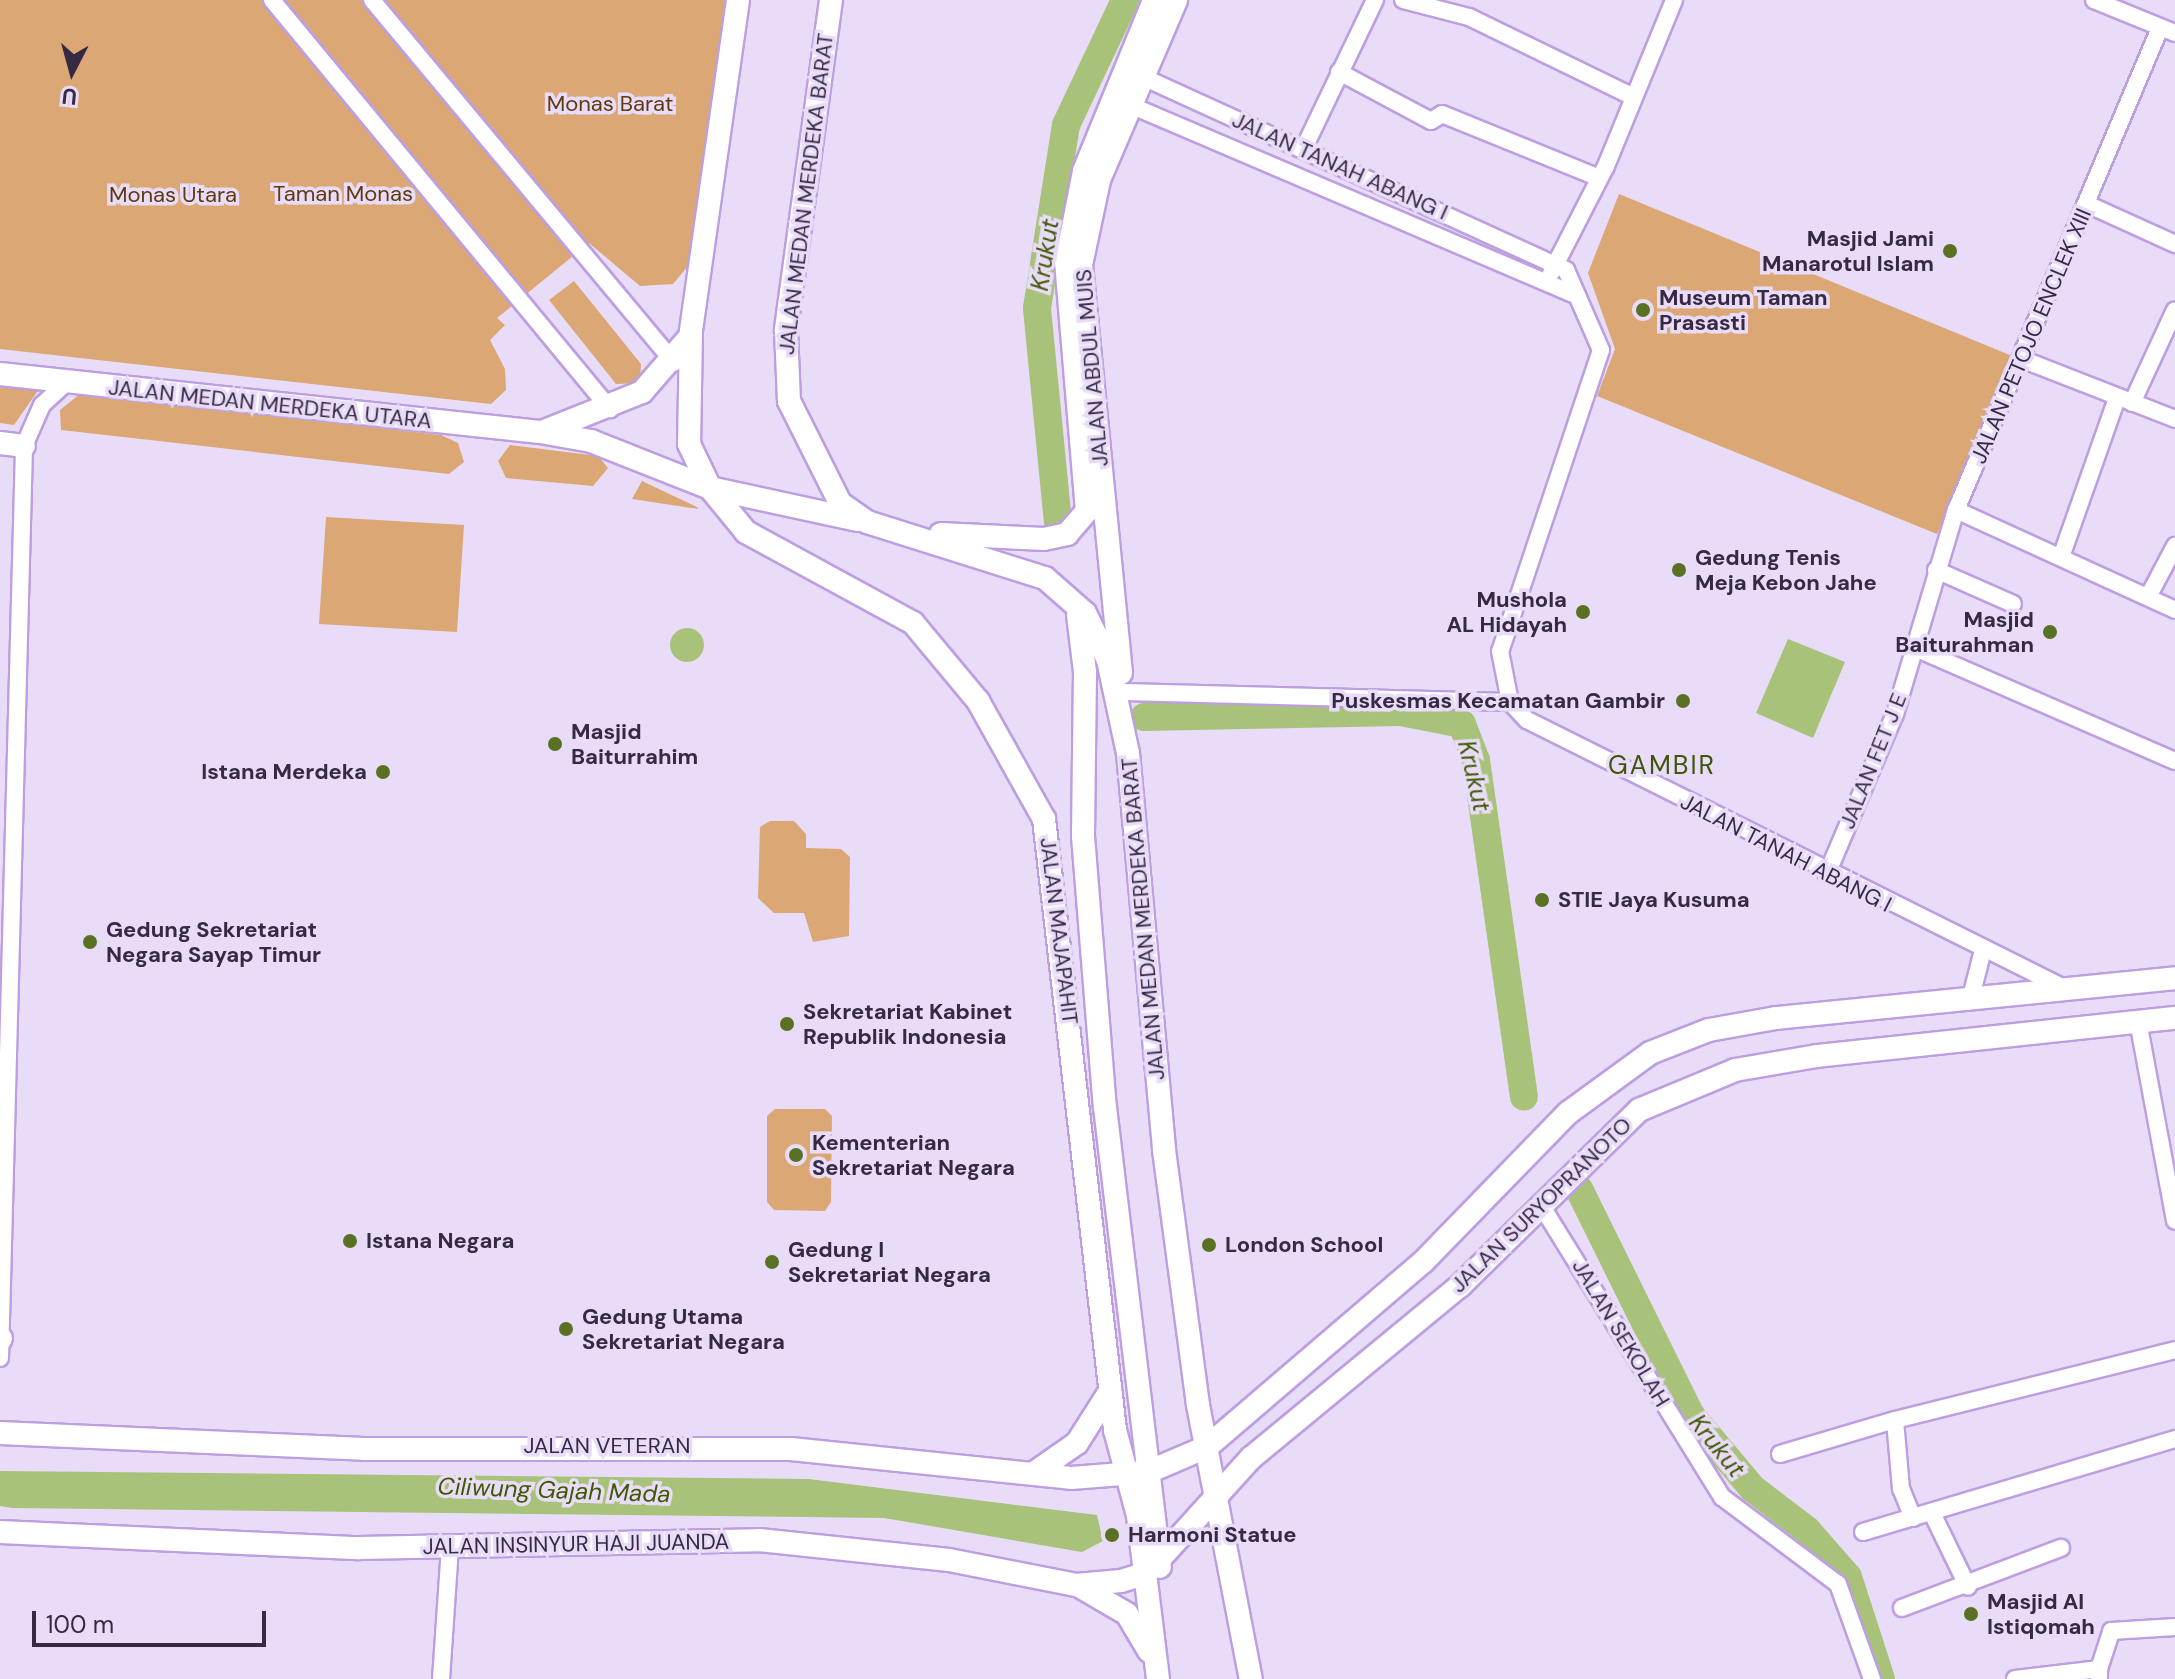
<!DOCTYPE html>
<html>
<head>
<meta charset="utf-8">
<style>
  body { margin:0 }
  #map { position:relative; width:2175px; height:1679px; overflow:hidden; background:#e8dcf8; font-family:"DM Sans",sans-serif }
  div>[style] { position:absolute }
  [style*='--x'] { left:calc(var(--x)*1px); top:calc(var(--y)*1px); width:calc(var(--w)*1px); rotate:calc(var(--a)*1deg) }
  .green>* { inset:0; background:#dba775 }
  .water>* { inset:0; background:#a8c279 }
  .round { border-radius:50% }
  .river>* { height:28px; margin:-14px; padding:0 14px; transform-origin:14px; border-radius:14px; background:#a8c279 }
  .roads { filter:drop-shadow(2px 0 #bd9fe1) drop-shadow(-2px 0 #bd9fe1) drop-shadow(0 2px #bd9fe1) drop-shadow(0 -2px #bd9fe1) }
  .minor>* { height:16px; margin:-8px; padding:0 8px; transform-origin:8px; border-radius:8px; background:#fff }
  .major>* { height:22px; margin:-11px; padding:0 11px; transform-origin:11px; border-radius:11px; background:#fff }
  .dots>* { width:22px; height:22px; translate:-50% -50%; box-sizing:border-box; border:4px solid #e8dcf8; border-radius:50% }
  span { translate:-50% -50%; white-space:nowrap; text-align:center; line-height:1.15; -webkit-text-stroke:7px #e8dcf8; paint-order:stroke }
  .park-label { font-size:22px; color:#60390c }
  .street-label { font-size:22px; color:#352943 }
  .poi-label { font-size:22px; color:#352943; font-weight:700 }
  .right { translate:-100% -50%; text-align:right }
  .left { translate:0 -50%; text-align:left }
  .water-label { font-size:24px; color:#425802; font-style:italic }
  .quarter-label { font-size:26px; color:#415508; letter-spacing:2px }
  .north { position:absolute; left:32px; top:32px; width:80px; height:80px; -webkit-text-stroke:6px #e8dcf8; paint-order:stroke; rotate:186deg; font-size:22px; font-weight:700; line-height:32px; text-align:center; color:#352943 }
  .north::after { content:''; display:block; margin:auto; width:28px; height:36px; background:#352943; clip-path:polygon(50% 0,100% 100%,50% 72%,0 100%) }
  .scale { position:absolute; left:32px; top:1611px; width:234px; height:36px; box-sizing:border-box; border:4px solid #352943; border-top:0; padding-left:10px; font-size:24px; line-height:28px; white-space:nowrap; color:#352943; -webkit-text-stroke:6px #e8dcf8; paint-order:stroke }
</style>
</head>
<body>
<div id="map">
  <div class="green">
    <div style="clip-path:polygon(0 0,726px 0,694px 259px,673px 284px,640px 286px,589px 243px,497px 318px,505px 325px,490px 340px,505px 369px,506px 390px,491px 404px,0 349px)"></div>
    <div style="clip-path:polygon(1619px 194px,2017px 358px,1937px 534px,1597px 396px,1615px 349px,1588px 273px)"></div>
    <div style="clip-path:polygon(574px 281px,641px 364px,640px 383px,616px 384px,549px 300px)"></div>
    <div style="clip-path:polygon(0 385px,39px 389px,14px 425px,0 423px)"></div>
    <div style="clip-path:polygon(80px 394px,441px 435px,458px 443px,464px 462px,449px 474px,61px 430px,60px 410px)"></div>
    <div style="clip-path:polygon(510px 445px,598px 456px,608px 468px,593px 486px,506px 478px,498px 461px)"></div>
    <div style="clip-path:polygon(642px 481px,697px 507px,698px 509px,632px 499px)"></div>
    <div style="clip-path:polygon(326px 517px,464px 525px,457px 632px,319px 624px)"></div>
    <div style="clip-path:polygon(770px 821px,794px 821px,806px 834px,806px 848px,841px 849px,850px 857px,849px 936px,813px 942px,804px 913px,774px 913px,758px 898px,760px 827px)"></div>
    <div style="clip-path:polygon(775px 1109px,825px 1109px,832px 1116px,831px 1202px,825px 1211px,774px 1210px,767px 1202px,767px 1116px)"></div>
  </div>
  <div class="water">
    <div class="round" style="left:670px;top:628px;width:34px;height:34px"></div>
    <div style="clip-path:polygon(1788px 639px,1845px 662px,1813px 738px,1756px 713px)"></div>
    <div style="clip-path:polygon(0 1471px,809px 1479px,1097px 1515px,1103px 1541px,1082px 1552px,884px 1518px,12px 1508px,0 1506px)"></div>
  </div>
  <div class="river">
    <div style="--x:1058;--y:523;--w:216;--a:-95.6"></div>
    <div style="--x:1037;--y:308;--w:185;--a:-81"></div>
    <div style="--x:1066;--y:125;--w:138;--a:-64.7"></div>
    <div style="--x:1144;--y:717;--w:257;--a:-1.1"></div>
    <div style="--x:1401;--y:712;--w:62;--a:11.1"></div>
    <div style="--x:1462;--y:724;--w:39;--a:69"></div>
    <div style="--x:1476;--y:760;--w:340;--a:81.9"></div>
    <div style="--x:1579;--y:1189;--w:251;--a:63.7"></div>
    <div style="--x:1690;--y:1414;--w:97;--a:50"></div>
    <div style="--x:1752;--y:1488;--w:69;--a:37.4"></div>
    <div style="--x:1807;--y:1530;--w:62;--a:48.9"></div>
    <div style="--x:1848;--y:1577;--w:107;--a:72.1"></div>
  </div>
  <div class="roads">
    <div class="minor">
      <div style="--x:272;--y:0;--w:531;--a:50.43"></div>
      <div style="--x:372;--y:0;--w:472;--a:50.2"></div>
      <div style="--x:1403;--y:0;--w:68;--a:14.4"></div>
      <div style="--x:1469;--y:17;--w:183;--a:25.9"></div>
      <div style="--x:2094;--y:0;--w:87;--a:22.2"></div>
      <div style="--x:1339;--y:72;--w:104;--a:28"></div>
      <div style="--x:1431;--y:121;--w:13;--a:-32"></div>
      <div style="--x:1442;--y:114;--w:167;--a:22.1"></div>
      <div style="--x:1134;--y:73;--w:475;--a:24.5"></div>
      <div style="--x:1566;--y:270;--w:87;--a:66.4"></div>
      <div style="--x:1601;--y:350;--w:317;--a:108.5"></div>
      <div style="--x:1500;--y:651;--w:52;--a:78.9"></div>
      <div style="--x:1510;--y:702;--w:25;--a:47"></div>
      <div style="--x:1527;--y:720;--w:596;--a:26.52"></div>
      <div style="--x:1123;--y:102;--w:494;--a:23.1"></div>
      <div style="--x:1304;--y:148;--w:164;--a:-64.4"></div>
      <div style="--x:2087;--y:204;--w:97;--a:24.4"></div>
      <div style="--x:1551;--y:273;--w:120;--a:-62.8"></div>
      <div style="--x:1606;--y:166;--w:179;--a:-67.7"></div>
      <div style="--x:2024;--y:360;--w:162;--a:21.3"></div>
      <div style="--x:2132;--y:403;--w:102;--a:-65.2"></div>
      <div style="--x:1956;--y:510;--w:241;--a:24.5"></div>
      <div style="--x:2061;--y:557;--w:169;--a:-70.6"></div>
      <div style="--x:1936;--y:570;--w:84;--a:23.8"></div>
      <div style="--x:2148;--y:597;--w:58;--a:-62.1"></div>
      <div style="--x:1915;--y:648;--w:283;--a:23.5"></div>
      <div style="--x:1123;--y:692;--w:387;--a:1.5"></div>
      <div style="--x:1827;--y:874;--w:174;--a:-67"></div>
      <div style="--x:1895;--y:714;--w:213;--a:-73.4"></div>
      <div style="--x:1956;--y:510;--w:523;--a:-67.06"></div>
      <div style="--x:1972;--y:993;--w:44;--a:-75.7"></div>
      <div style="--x:2138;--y:1021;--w:203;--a:79.5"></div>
      <div style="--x:1541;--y:1205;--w:344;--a:58.2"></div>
      <div style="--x:1722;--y:1497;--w:145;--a:36.9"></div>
      <div style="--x:1838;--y:1584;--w:101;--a:70.3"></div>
      <div style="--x:0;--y:1358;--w:912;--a:-88.49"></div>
      <div style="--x:24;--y:446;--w:45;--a:-66.3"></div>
      <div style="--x:42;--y:405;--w:34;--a:-43"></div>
      <div style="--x:1780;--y:1454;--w:120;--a:-16.5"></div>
      <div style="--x:1932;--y:1513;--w:82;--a:64.1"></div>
      <div style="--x:1913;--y:1518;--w:31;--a:-112"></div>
      <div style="--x:1901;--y:1489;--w:69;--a:-95"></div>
      <div style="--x:1895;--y:1420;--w:289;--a:-14"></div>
      <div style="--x:1863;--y:1532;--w:326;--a:-16.6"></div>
      <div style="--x:1902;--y:1608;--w:170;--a:-20.7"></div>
      <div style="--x:2099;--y:1669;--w:40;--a:-72"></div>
      <div style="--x:2111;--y:1631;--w:64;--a:-3.6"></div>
      <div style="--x:441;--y:1679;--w:131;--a:-86.1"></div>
      <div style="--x:2015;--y:1679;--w:85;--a:-6.8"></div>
      <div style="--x:2099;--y:1669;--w:8;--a:90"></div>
    </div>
    <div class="major">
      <div style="--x:738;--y:0;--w:335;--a:98.1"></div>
      <div style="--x:691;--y:332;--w:112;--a:91"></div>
      <div style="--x:689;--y:444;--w:49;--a:64.5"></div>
      <div style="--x:710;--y:488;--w:57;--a:50.7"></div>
      <div style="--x:746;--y:532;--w:190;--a:28.6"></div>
      <div style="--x:913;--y:623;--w:102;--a:50.2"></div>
      <div style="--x:978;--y:701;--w:135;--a:60.8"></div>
      <div style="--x:1044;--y:819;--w:615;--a:83.37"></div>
      <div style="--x:1115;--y:1430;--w:89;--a:75"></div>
      <div style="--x:1138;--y:1516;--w:164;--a:83"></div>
      <div style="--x:831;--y:0;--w:333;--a:97.8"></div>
      <div style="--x:786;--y:330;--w:71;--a:87.6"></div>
      <div style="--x:789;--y:401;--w:114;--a:63.4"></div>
      <div style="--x:840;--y:503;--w:33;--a:35"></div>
      <div style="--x:867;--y:522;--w:187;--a:17.5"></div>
      <div style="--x:1045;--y:578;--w:53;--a:41.2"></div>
      <div style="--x:1085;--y:613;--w:52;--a:63.9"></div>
      <div style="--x:1108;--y:660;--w:95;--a:77.9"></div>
      <div style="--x:1128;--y:753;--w:399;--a:84.8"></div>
      <div style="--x:1164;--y:1150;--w:257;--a:82.4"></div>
      <div style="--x:1198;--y:1405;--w:279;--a:79.1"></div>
      <div style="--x:0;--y:374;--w:543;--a:6.13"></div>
      <div style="--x:540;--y:432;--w:52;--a:10"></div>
      <div style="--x:591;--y:441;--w:128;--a:21.6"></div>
      <div style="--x:710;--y:488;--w:151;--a:12.2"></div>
      <div style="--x:542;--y:432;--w:108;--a:-21.8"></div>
      <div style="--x:642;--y:392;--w:69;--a:-49.1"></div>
      <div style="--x:0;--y:443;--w:24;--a:7"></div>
      <div style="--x:941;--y:534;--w:103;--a:2.8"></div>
      <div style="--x:1044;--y:539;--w:24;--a:-12"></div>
      <div style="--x:1067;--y:534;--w:30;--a:-49"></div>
      <div style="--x:1087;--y:511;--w:249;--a:-94.8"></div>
      <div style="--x:1066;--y:263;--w:94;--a:-78.9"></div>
      <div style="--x:1084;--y:171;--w:185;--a:-67.7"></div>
      <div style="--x:1078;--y:615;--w:57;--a:83"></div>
      <div style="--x:1085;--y:672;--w:164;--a:90.7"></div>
      <div style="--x:1083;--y:836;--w:272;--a:85.4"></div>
      <div style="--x:1105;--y:1107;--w:463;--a:83.2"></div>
      <div style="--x:1121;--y:673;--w:410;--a:-95.6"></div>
      <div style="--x:1081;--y:265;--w:87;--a:-78"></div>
      <div style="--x:1099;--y:180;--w:196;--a:-66.8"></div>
      <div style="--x:0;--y:1340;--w:2;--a:-63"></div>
      <div style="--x:0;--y:1433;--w:364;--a:2.5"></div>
      <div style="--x:364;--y:1449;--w:427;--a:0"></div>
      <div style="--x:791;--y:1449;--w:281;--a:5.9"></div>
      <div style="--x:1071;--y:1478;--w:77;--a:-4.5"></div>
      <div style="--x:1148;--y:1472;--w:64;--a:-23"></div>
      <div style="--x:1207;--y:1447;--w:284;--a:-40.6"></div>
      <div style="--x:1423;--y:1262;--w:208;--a:-45.8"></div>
      <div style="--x:1568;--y:1113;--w:102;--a:-36.2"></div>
      <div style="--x:1650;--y:1053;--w:63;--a:-21.3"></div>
      <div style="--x:1709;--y:1030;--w:68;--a:-10.2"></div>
      <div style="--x:1776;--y:1018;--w:401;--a:-5.7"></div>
      <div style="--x:1034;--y:1473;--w:52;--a:-34.9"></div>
      <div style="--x:1077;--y:1443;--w:62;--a:-57.6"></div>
      <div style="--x:0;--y:1532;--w:359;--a:2.6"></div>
      <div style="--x:359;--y:1548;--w:400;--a:-1.1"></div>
      <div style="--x:759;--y:1540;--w:191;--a:6"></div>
      <div style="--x:949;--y:1560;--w:129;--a:11.1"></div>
      <div style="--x:1076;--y:1585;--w:45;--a:-5.1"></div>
      <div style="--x:1121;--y:1581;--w:27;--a:-17"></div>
      <div style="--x:1147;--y:1573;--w:155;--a:-47.9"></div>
      <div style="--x:1251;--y:1458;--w:271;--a:-39.5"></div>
      <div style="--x:1460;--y:1286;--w:251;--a:-44.5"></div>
      <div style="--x:1639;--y:1110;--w:104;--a:-22.6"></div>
      <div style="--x:1735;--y:1070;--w:83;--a:-9.7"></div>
      <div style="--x:1817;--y:1056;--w:360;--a:-6.1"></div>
      <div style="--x:1081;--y:1587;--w:53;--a:30.4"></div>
      <div style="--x:1127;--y:1614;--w:43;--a:59.3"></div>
    </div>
  </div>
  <div class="dots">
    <div style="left:1950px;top:251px;background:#5a7123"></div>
    <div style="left:1643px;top:310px;background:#5a7123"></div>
    <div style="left:1679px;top:570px;background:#5a7123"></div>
    <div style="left:1583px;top:612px;background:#5a7123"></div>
    <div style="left:2050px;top:632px;background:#5a7123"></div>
    <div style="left:1683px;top:701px;background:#5a7123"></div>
    <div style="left:555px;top:744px;background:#5a7123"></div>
    <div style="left:383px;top:772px;background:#5a7123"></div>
    <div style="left:1542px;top:900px;background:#5a7123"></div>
    <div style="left:90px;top:942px;background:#5a7123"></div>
    <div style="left:787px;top:1024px;background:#5a7123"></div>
    <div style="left:796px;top:1155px;background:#5a7123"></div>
    <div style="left:350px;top:1241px;background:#5a7123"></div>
    <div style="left:1209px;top:1245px;background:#5a7123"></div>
    <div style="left:772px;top:1262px;background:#5a7123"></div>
    <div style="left:566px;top:1329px;background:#5a7123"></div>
    <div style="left:1112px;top:1535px;background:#5a7123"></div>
    <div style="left:1971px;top:1614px;background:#5a7123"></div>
  </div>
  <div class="park-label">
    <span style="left:610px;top:104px">Monas Barat</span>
    <span style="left:343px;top:194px">Taman Monas</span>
    <span style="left:173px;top:195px">Monas Utara</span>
  </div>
  <div class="street-label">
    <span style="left:1340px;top:166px;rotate:24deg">JALAN TANAH ABANG I</span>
    <span style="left:806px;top:194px;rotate:-83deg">JALAN MEDAN MERDEKA BARAT</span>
    <span style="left:2031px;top:336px;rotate:-67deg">JALAN PETOJO ENCLEK XIII</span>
    <span style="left:1092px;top:368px;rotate:-95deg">JALAN ABDUL MUIS</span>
    <span style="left:270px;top:404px;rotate:6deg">JALAN MEDAN MERDEKA UTARA</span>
    <span style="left:1873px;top:761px;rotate:-68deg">JALAN FET J E</span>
    <span style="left:1786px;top:853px;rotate:27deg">JALAN TANAH ABANG I</span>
    <span style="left:1143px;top:919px;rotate:-95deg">JALAN MEDAN MERDEKA BARAT</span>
    <span style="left:1059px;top:931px;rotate:83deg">JALAN MAJAPAHIT</span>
    <span style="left:1541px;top:1205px;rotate:-44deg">JALAN SURYOPRANOTO</span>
    <span style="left:1621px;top:1333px;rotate:59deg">JALAN SEKOLAH</span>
    <span style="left:607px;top:1446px">JALAN VETERAN</span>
    <span style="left:576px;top:1544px;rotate:-1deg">JALAN INSINYUR HAJI JUANDA</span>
  </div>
  <div class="poi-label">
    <span class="right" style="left:1934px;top:251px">Masjid Jami<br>Manarotul Islam</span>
    <span class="left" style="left:1659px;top:310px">Museum Taman<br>Prasasti</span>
    <span class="left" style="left:1695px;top:570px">Gedung Tenis<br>Meja Kebon Jahe</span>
    <span class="right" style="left:1567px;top:612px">Mushola<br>AL Hidayah</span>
    <span class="right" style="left:2034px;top:632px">Masjid<br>Baiturahman</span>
    <span class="right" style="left:1665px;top:701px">Puskesmas Kecamatan Gambir</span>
    <span class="left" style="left:571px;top:744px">Masjid<br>Baiturrahim</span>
    <span class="right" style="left:367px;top:772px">Istana Merdeka</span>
    <span class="left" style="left:1558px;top:900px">STIE Jaya Kusuma</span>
    <span class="left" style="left:106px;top:942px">Gedung Sekretariat<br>Negara Sayap Timur</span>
    <span class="left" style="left:803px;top:1024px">Sekretariat Kabinet<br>Republik Indonesia</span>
    <span class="left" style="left:812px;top:1155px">Kementerian<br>Sekretariat Negara</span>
    <span class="left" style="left:366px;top:1241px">Istana Negara</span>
    <span class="left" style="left:1225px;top:1245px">London School</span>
    <span class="left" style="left:788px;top:1262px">Gedung I<br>Sekretariat Negara</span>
    <span class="left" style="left:582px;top:1329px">Gedung Utama<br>Sekretariat Negara</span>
    <span class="left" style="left:1128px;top:1535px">Harmoni Statue</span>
    <span class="left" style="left:1987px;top:1614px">Masjid Al<br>Istiqomah</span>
  </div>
  <div class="water-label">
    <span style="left:1045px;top:255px;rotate:-81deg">Krukut</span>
    <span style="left:1474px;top:776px;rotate:77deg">Krukut</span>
    <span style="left:1717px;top:1446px;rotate:51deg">Krukut</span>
    <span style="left:554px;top:1490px;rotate:2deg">Ciliwung Gajah Mada</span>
  </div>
  <div class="quarter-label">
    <span style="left:1662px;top:766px">GAMBIR</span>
  </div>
  <div class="north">U</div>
  <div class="scale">100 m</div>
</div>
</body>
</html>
